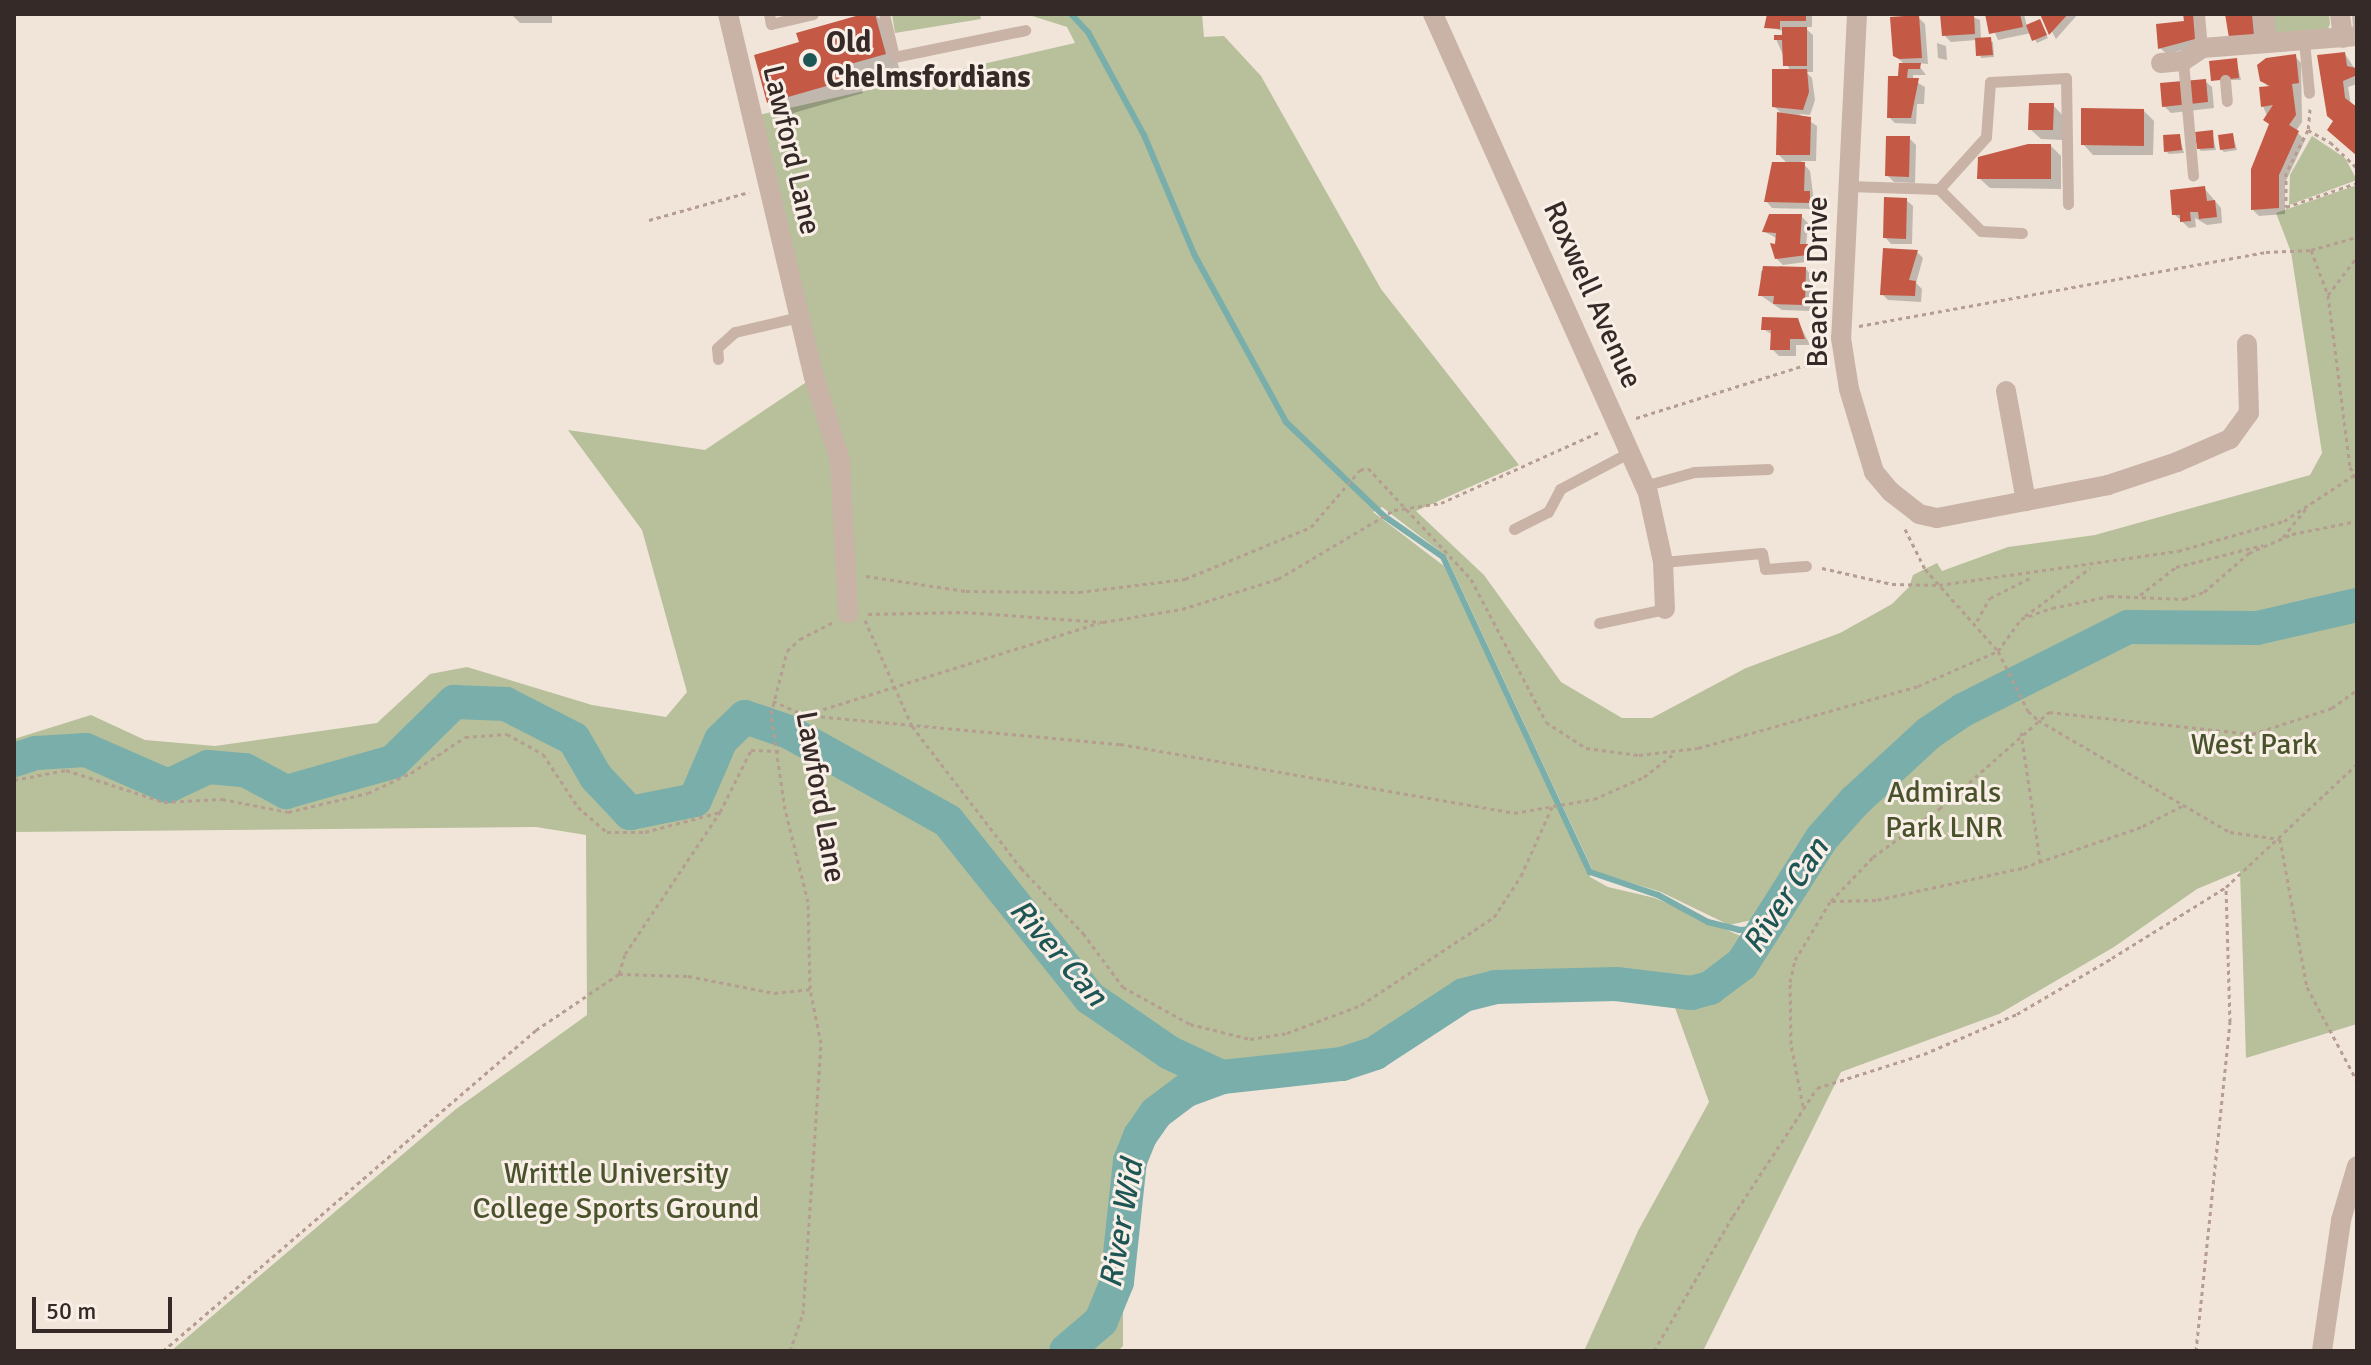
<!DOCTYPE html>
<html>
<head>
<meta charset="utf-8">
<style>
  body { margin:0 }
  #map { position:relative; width:2371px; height:1365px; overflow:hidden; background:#f1e5da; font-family:Signika,sans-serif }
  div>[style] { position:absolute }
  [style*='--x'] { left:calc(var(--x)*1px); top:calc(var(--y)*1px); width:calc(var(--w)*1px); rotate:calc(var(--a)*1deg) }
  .green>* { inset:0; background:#b7c09b }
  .shadow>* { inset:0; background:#0003 }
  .stream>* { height:6px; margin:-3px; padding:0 3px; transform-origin:3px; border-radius:3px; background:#7aaeab }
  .river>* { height:34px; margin:-17px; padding:0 17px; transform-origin:17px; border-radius:17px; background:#7aaeab }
  .building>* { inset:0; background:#c45945 }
  .path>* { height:3px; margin-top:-1.5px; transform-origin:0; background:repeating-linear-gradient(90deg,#b59d91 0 4px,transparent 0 8px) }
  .service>* { height:11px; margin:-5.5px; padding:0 5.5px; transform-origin:5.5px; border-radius:5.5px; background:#c9b3a7 }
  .minor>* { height:20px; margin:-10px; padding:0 10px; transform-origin:10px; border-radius:10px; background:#c9b3a7 }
  .dots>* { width:22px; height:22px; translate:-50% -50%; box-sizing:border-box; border:4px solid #f9efe7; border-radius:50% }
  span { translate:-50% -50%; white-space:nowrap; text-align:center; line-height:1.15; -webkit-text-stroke:6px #f9efe7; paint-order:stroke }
  .poi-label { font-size:30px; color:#352a27; font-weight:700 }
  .left { translate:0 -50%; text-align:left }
  .street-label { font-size:30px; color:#352a27 }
  .park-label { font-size:30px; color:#48532b }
  .water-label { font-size:32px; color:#1d5655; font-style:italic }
  .frame { position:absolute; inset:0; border:16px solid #352a27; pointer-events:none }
  .scale { position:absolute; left:32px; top:1297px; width:140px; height:36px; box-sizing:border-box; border:4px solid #352a27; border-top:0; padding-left:10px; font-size:24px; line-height:28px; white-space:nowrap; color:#352a27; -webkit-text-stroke:6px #f9efe7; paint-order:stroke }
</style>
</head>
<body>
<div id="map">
  <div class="green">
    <div style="clip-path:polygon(892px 14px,980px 14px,981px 19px,895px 33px)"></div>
    <div style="clip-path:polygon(evenodd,1026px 14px,1202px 14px,1204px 37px,1224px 36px,1261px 76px,1381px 289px,1519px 465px,1416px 511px,1484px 575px,1561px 682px,1622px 718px,1652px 718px,1746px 668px,1840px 633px,1892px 604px,1909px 587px,1913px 575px,1937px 563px,1942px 571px,2008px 547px,2095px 535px,2310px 475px,2322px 453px,2291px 252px,2276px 213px,2357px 185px,2357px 1024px,2246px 1058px,2240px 871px,2197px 889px,2114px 947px,1999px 1014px,1841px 1072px,1703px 1351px,1584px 1351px,1638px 1231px,1709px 1102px,1674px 1005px,1565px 993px,1474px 1003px,1384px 1059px,1350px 1072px,1193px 1095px,1148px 1139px,1137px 1160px,1123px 1281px,1123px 1346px,1118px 1351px,171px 1351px,456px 1109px,587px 1015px,586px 835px,536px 827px,14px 832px,14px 739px,91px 715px,145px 740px,215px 746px,377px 723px,430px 674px,467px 667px,592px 705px,666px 717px,687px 692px,642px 530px,568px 430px,705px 450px,820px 373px,759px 115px,1075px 43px,1067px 27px,1026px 14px,1382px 507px,1446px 556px,1593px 871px,1661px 892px,1729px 925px,1752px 920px,1770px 932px,1748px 974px,1723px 995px,1693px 1006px,1675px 1004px,1675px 979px,1714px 974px,1733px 959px,1745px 938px,1655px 898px,1608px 887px,1590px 877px,1444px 566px,1373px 512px,1382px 507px)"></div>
    <div style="clip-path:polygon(2272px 14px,2329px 14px,2330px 24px,2328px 29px,2276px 33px)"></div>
    <div style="clip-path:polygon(2312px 136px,2345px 158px,2357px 180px,2289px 205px,2290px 175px)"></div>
  </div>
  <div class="shadow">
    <div style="clip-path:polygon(511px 14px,552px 14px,552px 23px,520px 23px)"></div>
    <div style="clip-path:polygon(875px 14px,888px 27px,899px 68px,859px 79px,863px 93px,783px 116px,769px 102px,801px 44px)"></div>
    <div style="clip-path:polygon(1769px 14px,1812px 14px,1812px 27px,1804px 27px,1813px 35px,1813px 72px,1806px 72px,1812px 78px,1815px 100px,1810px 115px,1799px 114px,1817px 126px,1816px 161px,1801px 161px,1810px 171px,1815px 209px,1772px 208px,1766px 201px,1773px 164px,1788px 164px,1778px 154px,1782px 114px,1774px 106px,1790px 71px,1776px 39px,1784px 37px,1784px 31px,1766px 27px)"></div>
    <div style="clip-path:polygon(1966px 14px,1980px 20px,1981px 40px,1993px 42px,1994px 57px,1981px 58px,1977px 40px,1951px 42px,1944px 35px)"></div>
    <div style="clip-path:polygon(1987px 14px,2024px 14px,2027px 27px,2040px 22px,2048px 38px,2037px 43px,2031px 33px,1998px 40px)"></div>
    <div style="clip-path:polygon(2042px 14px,2078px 14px,2056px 39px)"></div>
    <div style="clip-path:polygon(2185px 14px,2196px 14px,2200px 45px,2167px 54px,2160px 48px,2186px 23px)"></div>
    <div style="clip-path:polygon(2210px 14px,2257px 14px,2259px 42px,2228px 16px)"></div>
    <div style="clip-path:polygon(2352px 14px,2357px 14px,2357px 31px,2353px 27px)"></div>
    <div style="clip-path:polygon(1918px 17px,1925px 24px,1928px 64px,1917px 63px,1926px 75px,1913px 75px,1913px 80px,1925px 87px,1924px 104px,1917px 104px,1916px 124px,1895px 123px,1889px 117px,1905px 65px,1895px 55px)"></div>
    <div style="clip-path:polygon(1937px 43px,1946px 46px,1947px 60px,1938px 58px)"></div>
    <div style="clip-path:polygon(2345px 54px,2357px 72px,2357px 84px,2348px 87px,2351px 105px,2357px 109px,2357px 153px,2335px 121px)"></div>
    <div style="clip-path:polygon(2295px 56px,2301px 63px,2302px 122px,2296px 131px,2305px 140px,2285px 183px,2285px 214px,2259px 216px,2253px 210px,2271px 126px,2263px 106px,2269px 88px,2262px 80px)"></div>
    <div style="clip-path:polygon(2236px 60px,2241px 80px,2213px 80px)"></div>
    <div style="clip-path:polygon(2205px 81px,2212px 87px,2214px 108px,2171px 113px,2164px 106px)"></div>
    <div style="clip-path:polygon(2053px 105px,2063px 116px,2062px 140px,2041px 139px,2030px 129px)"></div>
    <div style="clip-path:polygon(2144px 111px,2154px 121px,2153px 155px,2093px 155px,2083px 144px)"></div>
    <div style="clip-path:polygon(2212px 132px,2216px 150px,2201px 151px,2199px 149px)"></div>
    <div style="clip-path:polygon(2233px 135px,2237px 150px,2224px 152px,2221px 149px)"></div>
    <div style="clip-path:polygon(2179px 136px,2184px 153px,2169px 154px,2166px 151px)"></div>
    <div style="clip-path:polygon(1909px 138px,1916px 145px,1915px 183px,1894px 182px,1887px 175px)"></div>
    <div style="clip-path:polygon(2051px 146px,2061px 156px,2061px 189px,1990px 188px,1979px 178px)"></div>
    <div style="clip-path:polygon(2204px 188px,2221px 208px,2222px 223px,2207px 225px,2195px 218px,2196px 227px,2189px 228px,2174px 214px)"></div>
    <div style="clip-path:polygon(1906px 200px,1913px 206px,1912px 244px,1891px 244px,1885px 237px)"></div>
    <div style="clip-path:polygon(1801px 216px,1808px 223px,1806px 246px,1813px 261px,1783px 265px,1776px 258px,1778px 239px,1765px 232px)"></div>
    <div style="clip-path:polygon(1917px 252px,1923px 258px,1916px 283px,1922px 289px,1921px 302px,1888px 300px,1882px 294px)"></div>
    <div style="clip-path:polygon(1806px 269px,1812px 276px,1811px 311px,1782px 310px,1760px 295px,1761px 271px)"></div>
    <div style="clip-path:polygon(1797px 319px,1810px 345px,1796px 345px,1796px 356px,1779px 356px,1772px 349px,1773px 335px,1763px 329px)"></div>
  </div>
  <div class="stream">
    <div style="--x:1071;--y:14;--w:25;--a:47"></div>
    <div style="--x:1088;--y:32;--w:117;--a:61.5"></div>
    <div style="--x:1144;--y:135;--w:129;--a:67.2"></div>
    <div style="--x:1194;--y:254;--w:192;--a:61.3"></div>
    <div style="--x:1286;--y:422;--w:136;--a:43.8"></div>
    <div style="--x:1384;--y:516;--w:72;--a:34.8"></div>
    <div style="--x:1443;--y:557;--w:348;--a:65"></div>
    <div style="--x:1590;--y:872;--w:72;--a:18.7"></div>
    <div style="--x:1658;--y:895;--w:57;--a:28.4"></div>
    <div style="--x:1708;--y:922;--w:32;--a:14"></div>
    <div style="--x:1739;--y:930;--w:22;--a:-3"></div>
  </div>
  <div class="river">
    <div style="--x:14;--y:760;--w:23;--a:-18"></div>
    <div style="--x:36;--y:753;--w:50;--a:-3.4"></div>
    <div style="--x:86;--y:750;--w:90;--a:23.7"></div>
    <div style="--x:168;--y:786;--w:44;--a:-25.4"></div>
    <div style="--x:208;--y:767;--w:37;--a:5"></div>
    <div style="--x:245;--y:770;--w:47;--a:28.2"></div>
    <div style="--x:286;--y:792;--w:111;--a:-15.7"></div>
    <div style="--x:393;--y:762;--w:86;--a:-44.5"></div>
    <div style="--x:454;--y:702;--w:52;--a:2.2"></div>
    <div style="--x:506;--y:704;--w:76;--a:27.2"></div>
    <div style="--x:574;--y:739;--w:44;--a:59.9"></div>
    <div style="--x:596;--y:777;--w:50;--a:46.6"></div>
    <div style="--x:630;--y:813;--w:66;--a:-11.3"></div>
    <div style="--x:695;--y:800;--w:65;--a:-66.6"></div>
    <div style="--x:721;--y:740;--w:33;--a:-44"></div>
    <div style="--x:745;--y:717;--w:46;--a:18.8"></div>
    <div style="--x:789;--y:732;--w:182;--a:29.2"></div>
    <div style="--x:948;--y:821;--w:227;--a:51.3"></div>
    <div style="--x:1090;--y:998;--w:97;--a:34.5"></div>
    <div style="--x:1170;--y:1053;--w:57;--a:24.8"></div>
    <div style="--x:1222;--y:1077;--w:121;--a:-6.2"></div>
    <div style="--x:1342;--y:1064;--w:35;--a:-18"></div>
    <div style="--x:1375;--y:1053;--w:106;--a:-33.1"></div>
    <div style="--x:1464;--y:995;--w:32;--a:-14"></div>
    <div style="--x:1495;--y:987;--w:121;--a:-1.4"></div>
    <div style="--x:1616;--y:984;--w:76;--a:6.8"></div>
    <div style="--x:1691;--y:993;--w:20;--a:-15"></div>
    <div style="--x:1710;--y:988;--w:40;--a:-37"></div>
    <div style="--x:1742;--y:964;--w:149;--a:-57.6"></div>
    <div style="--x:1822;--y:838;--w:50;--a:-48.3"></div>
    <div style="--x:1855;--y:801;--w:100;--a:-42.6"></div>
    <div style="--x:1929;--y:733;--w:41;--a:-34.1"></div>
    <div style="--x:1963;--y:710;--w:185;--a:-26.7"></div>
    <div style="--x:2128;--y:627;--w:129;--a:0.4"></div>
    <div style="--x:2257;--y:628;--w:103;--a:-13"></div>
    <div style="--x:1066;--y:1351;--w:46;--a:-40.6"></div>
    <div style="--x:1101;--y:1321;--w:42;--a:-67.7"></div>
    <div style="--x:1117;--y:1282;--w:122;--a:-83.9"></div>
    <div style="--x:1130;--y:1161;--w:27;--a:-68"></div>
    <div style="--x:1140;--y:1136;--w:28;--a:-55"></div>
    <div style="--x:1156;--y:1113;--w:39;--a:-37"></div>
    <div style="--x:1187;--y:1090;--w:37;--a:-20"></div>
  </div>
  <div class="building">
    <div style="clip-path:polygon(863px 14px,875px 14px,886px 54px,847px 65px,851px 79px,767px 103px,754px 55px,799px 42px,796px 33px)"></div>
    <div style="clip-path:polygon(1767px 14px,1806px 14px,1806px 21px,1780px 21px,1780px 29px,1764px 28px)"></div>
    <div style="clip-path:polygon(1940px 14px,1974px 14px,1975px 34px,1942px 36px)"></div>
    <div style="clip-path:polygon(1985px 14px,2020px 14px,2023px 27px,1989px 34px)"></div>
    <div style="clip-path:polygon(2040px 14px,2068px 14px,2049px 35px)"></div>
    <div style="clip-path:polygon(2183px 14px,2193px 14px,2195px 39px,2158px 49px,2156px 24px,2184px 21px)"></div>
    <div style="clip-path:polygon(2225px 14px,2252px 14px,2254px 36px,2229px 38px)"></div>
    <div style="clip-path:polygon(1919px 15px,1922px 58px,1899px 59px,1893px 56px,1890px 17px)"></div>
    <div style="clip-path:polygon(2040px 19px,2047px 35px,2032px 41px,2026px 25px)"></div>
    <div style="clip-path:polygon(1782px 27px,1807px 27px,1807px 66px,1783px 66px,1782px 40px,1774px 40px,1774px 35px,1782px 35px)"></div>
    <div style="clip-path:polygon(1991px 37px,1993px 55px,1976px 56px,1975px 38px)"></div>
    <div style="clip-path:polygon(2345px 52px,2347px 66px,2356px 68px,2357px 75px,2343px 81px,2345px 98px,2357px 107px,2357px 156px,2327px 130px,2333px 121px,2327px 116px,2317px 55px)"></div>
    <div style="clip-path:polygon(2296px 54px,2299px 83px,2292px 84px,2296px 115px,2289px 125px,2299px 131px,2279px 175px,2279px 208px,2251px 210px,2251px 169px,2269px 124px,2263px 120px,2273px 105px,2261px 107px,2259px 87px,2270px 86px,2260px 81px,2257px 65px,2266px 58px)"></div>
    <div style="clip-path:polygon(2237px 58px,2239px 78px,2211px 81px,2209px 61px)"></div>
    <div style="clip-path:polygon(1899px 63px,1921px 63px,1920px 69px,1908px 69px,1907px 78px,1919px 78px,1911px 118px,1887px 118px,1888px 76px,1898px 76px)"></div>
    <div style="clip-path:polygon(1772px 69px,1807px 69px,1809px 92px,1803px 110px,1772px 107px)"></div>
    <div style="clip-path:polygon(2206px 79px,2208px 102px,2162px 107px,2160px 83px)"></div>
    <div style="clip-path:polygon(2029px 103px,2054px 103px,2053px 130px,2028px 130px)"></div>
    <div style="clip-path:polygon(2081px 108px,2144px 109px,2144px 146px,2081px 145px)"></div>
    <div style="clip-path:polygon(1777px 112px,1811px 117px,1810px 155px,1776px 155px)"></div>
    <div style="clip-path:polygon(2213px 130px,2214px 148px,2197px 149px,2195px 132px)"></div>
    <div style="clip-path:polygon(2233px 133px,2235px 148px,2220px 150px,2218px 135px)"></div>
    <div style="clip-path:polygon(2180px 134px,2182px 150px,2164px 152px,2163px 135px)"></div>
    <div style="clip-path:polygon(1886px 136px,1910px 136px,1909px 177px,1885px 176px)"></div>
    <div style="clip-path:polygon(2028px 144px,2051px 144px,2051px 179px,1977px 179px,1978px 157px)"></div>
    <div style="clip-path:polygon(1772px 162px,1805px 162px,1804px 191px,1810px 191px,1810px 203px,1764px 202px)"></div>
    <div style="clip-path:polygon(2205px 186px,2207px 201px,2215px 200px,2217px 217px,2199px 219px,2198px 212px,2190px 212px,2191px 221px,2180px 222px,2180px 215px,2172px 215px,2170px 190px)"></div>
    <div style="clip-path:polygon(1884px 197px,1907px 198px,1906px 239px,1883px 238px)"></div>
    <div style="clip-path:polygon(1769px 214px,1802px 214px,1800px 244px,1808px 244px,1807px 255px,1775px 259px,1770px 243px,1775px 244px,1776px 233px,1762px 232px)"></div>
    <div style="clip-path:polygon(1883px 248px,1918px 250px,1909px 280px,1916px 281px,1915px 296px,1880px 295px)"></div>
    <div style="clip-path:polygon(1763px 266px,1806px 267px,1805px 305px,1773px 304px,1774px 296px,1758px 296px)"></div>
    <div style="clip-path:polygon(1762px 317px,1798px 318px,1805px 339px,1790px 339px,1790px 350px,1770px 350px,1771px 330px,1761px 330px)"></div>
  </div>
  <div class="path">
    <div style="--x:2310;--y:109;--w:21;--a:95"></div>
    <div style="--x:2308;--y:130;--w:48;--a:117.1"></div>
    <div style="--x:2286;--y:173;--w:34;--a:90"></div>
    <div style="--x:2286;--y:207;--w:75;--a:-18.7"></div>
    <div style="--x:2308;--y:130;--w:25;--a:29"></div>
    <div style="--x:2330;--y:142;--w:37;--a:44"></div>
    <div style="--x:649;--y:220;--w:104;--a:-15.6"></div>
    <div style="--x:2311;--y:250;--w:48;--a:69.3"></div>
    <div style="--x:2328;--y:295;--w:173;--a:82.7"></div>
    <div style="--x:2350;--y:467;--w:14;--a:60"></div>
    <div style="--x:2328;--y:295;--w:48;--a:-52.7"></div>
    <div style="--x:1859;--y:326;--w:414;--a:-10.3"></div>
    <div style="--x:2266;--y:252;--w:45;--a:-2.5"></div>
    <div style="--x:2311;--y:250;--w:48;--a:-15.8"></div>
    <div style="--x:1636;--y:418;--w:197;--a:-17.4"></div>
    <div style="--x:1905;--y:529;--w:45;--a:63.4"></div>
    <div style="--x:1925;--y:569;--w:110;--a:48.3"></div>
    <div style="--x:1998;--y:651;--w:67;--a:63.4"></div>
    <div style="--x:2028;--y:711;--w:13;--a:42"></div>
    <div style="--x:2038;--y:720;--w:222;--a:30.3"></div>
    <div style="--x:2230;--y:832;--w:50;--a:8"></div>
    <div style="--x:2283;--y:537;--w:36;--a:-51"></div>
    <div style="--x:1822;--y:568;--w:72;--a:12.9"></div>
    <div style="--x:1892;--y:584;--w:47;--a:1.2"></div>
    <div style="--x:1939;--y:585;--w:241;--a:-8.1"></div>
    <div style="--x:2178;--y:551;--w:110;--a:-15.8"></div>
    <div style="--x:2284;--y:521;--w:87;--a:-33.3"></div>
    <div style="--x:866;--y:576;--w:101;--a:8.5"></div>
    <div style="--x:966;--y:591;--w:113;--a:0.5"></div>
    <div style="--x:1079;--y:592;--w:107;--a:-7"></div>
    <div style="--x:1185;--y:579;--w:136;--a:-22.4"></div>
    <div style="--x:1311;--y:527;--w:75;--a:-49.3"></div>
    <div style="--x:1360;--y:470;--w:8;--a:-14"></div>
    <div style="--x:1368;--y:468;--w:151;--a:47.1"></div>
    <div style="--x:1471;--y:579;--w:161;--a:62.3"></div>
    <div style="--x:1546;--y:722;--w:48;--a:33"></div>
    <div style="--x:1586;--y:748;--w:53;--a:7.5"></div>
    <div style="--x:1639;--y:755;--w:59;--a:-6.8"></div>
    <div style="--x:1698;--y:748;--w:229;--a:-15.7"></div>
    <div style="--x:1918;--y:686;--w:87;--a:-23.6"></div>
    <div style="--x:1998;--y:651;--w:39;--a:-54"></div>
    <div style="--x:2021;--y:619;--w:33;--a:-20"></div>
    <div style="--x:2052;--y:608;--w:59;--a:-11.7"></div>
    <div style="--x:2110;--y:596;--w:74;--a:2.3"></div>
    <div style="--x:2184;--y:599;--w:21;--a:-19"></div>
    <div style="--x:2204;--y:592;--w:60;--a:-40.9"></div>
    <div style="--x:2249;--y:553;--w:47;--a:-23.8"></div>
    <div style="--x:2292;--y:534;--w:66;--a:-11.3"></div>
    <div style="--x:2140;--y:595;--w:46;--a:-37.9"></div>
    <div style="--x:2176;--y:567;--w:90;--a:-14.2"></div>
    <div style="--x:868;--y:614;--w:96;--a:-1.2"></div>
    <div style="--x:964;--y:612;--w:139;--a:4.1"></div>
    <div style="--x:1103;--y:622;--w:80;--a:-9.3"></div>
    <div style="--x:1182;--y:609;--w:101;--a:-17.4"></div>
    <div style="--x:1278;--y:579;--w:135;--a:-30.7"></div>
    <div style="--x:1394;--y:510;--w:48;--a:-8.5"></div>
    <div style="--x:1441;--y:503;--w:173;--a:-24.2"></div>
    <div style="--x:2025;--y:616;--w:81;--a:-36.4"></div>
    <div style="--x:865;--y:620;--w:116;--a:66.1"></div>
    <div style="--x:912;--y:726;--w:179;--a:52.5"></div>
    <div style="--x:1021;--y:868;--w:90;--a:46.4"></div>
    <div style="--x:1083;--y:933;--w:67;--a:53.5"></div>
    <div style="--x:1123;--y:987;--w:77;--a:28.9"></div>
    <div style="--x:1190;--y:1024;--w:62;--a:14"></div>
    <div style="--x:1250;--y:1039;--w:37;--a:-9"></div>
    <div style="--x:1287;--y:1033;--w:79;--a:-20.7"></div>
    <div style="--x:1361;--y:1005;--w:159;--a:-33.5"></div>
    <div style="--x:1494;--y:917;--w:49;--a:-56.6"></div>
    <div style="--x:1521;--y:876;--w:76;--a:-65.8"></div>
    <div style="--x:1977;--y:621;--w:26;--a:-61"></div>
    <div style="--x:1990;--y:598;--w:45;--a:-26.6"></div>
    <div style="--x:773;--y:701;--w:35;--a:24"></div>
    <div style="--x:805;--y:715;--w:316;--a:5.3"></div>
    <div style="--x:1120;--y:744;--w:400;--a:9.9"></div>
    <div style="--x:1514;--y:813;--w:81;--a:-9.9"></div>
    <div style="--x:1594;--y:799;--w:55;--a:-23.7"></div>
    <div style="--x:1644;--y:777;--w:36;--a:-38"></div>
    <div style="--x:808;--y:714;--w:305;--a:-17.4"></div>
    <div style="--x:2021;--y:732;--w:130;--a:81.6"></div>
    <div style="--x:14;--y:780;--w:53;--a:-10.9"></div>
    <div style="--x:66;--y:770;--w:103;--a:18.1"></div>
    <div style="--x:164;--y:802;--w:58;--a:-3"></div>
    <div style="--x:222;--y:799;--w:67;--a:11.1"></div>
    <div style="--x:288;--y:812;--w:82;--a:-13.4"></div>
    <div style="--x:368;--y:793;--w:47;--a:-24.9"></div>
    <div style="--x:411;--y:773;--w:65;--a:-33.7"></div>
    <div style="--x:465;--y:737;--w:42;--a:-4.1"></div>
    <div style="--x:507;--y:734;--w:41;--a:29.1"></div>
    <div style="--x:543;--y:754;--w:64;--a:56.6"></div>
    <div style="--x:578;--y:807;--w:38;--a:41"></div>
    <div style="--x:607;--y:832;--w:38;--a:0"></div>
    <div style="--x:645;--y:832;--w:78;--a:-14.9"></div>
    <div style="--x:720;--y:812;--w:69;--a:-63.4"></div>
    <div style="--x:751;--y:750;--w:28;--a:2"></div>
    <div style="--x:2182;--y:806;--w:46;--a:152.9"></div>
    <div style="--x:2141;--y:827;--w:126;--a:161"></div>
    <div style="--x:2022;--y:868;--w:149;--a:167.6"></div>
    <div style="--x:1876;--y:900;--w:45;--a:178.7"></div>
    <div style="--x:1831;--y:901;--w:61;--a:-46.3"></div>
    <div style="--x:1873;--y:857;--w:82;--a:-36"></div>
    <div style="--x:1939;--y:809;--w:147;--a:-41.4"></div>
    <div style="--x:2049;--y:712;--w:204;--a:6.2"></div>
    <div style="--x:2252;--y:734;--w:84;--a:-18"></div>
    <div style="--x:2332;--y:708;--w:31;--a:-36"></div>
    <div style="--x:2280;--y:839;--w:150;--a:79.7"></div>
    <div style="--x:2307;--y:987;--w:106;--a:62"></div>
    <div style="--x:619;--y:974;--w:21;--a:-73"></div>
    <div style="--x:625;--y:954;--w:171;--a:-56.2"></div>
    <div style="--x:1803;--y:1106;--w:63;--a:-101"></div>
    <div style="--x:1791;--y:1044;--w:62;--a:-90.9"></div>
    <div style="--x:1790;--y:982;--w:23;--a:-77"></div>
    <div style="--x:1795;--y:960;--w:68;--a:-58.9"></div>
    <div style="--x:163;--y:1351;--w:492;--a:-40.7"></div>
    <div style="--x:536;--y:1030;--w:100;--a:-34"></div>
    <div style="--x:619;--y:974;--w:69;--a:1.7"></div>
    <div style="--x:688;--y:976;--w:88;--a:11.2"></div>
    <div style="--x:774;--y:993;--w:36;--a:-6"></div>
    <div style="--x:790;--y:1351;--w:39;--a:-71"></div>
    <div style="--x:803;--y:1314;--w:272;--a:-86.2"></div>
    <div style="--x:821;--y:1043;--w:55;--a:-101.5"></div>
    <div style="--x:810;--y:989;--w:87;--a:-91.3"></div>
    <div style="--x:808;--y:902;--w:96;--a:-103.9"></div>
    <div style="--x:785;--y:809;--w:96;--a:-98.4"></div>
    <div style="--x:771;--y:714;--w:65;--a:-75.7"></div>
    <div style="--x:787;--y:651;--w:18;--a:-43"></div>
    <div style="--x:800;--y:639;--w:36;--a:-27"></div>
    <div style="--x:1654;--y:1351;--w:156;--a:-59.7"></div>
    <div style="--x:1733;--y:1216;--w:153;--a:-56.7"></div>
    <div style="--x:1817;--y:1088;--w:112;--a:-17.6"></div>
    <div style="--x:1924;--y:1054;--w:101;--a:-23.3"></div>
    <div style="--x:2017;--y:1014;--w:110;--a:-30.5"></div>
    <div style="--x:2112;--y:958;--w:134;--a:-31.9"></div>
    <div style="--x:2226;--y:887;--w:180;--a:-43.2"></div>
    <div style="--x:2196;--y:1351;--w:331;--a:-84.1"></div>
    <div style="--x:2230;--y:1022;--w:135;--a:-91.7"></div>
  </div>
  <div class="service">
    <div style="--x:769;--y:14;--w:10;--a:79"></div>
    <div style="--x:771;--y:24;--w:43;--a:-13.4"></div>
    <div style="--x:884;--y:14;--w:44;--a:76.9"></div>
    <div style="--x:894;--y:57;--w:134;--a:-11.6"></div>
    <div style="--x:2199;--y:14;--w:34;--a:85"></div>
    <div style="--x:2304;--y:41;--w:52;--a:84.5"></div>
    <div style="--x:2183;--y:61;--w:115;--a:85"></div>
    <div style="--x:2225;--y:80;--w:21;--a:85"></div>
    <div style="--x:1848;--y:186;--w:91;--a:1.9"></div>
    <div style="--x:1939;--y:189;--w:70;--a:-47.9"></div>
    <div style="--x:1986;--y:137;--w:55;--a:-85.8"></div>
    <div style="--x:1990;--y:82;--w:76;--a:-3"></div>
    <div style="--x:2066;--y:78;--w:126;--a:89.1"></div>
    <div style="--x:1939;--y:189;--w:59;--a:45"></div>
    <div style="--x:1981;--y:231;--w:41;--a:2.8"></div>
    <div style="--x:718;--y:359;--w:11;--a:-95"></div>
    <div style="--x:717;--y:348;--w:24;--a:-42"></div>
    <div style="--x:735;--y:332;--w:66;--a:-13.2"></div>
    <div style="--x:1644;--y:486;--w:52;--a:-15.6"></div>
    <div style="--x:1694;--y:472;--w:74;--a:-2.3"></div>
    <div style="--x:1514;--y:529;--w:38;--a:-27"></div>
    <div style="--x:1548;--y:512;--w:26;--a:-62"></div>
    <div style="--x:1560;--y:489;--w:79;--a:-27.9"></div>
    <div style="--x:1663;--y:562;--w:99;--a:-5.2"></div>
    <div style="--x:1762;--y:553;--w:16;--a:79"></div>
    <div style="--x:1765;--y:569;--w:41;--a:-4.2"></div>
    <div style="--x:1599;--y:623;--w:67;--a:-12"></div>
  </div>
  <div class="minor">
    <div style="--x:728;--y:14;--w:373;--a:76.7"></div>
    <div style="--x:814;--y:377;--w:87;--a:72.6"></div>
    <div style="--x:840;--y:460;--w:153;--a:87"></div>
    <div style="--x:1433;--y:14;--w:525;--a:65.83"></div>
    <div style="--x:1648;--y:493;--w:71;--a:77.7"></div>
    <div style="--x:1663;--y:562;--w:47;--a:87.6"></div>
    <div style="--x:1857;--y:14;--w:324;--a:92.8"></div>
    <div style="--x:1841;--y:338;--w:52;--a:81.1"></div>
    <div style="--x:1849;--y:389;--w:87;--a:73.2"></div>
    <div style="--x:1874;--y:472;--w:26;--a:50"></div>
    <div style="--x:1891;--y:492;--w:36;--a:38"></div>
    <div style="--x:1919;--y:514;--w:18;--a:13"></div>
    <div style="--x:1937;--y:518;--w:174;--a:-10.9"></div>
    <div style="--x:2108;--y:485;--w:73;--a:-18.4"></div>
    <div style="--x:2177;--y:462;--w:58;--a:-23.5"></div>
    <div style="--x:2230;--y:439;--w:32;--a:-54"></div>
    <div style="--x:2249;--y:413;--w:69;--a:-91.7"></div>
    <div style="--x:2264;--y:14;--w:29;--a:84"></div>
    <div style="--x:2340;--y:14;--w:24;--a:83"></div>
    <div style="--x:2161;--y:63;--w:22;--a:-5"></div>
    <div style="--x:2183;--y:61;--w:23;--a:-34"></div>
    <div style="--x:2202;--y:48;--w:155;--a:-4.4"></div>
    <div style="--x:2006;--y:391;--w:112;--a:79.7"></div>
    <div style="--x:2322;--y:1351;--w:132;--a:-81.7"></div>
    <div style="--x:2341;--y:1220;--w:56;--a:-73.5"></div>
  </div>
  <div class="dots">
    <div style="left:810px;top:60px;background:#1d5655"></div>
  </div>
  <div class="poi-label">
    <span class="left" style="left:826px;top:60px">Old<br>Chelmsfordians</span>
  </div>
  <div class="street-label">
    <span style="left:791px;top:150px;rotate:77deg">Lawford Lane</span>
    <span style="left:1818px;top:282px;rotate:-90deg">Beach's Drive</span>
    <span style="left:1592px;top:295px;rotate:66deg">Roxwell Avenue</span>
    <span style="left:820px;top:797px;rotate:80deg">Lawford Lane</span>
  </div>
  <div class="park-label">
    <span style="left:2254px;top:745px">West Park</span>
    <span style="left:1944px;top:810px">Admirals<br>Park LNR</span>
    <span style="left:616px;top:1191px">Writtle University<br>College Sports Ground</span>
  </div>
  <div class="water-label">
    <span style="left:1786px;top:896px;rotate:-57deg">River Can</span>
    <span style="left:1058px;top:953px;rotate:49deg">River Can</span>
    <span style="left:1122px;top:1224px;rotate:-80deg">River Wid</span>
  </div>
  <div class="frame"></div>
  <div class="scale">50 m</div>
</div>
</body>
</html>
